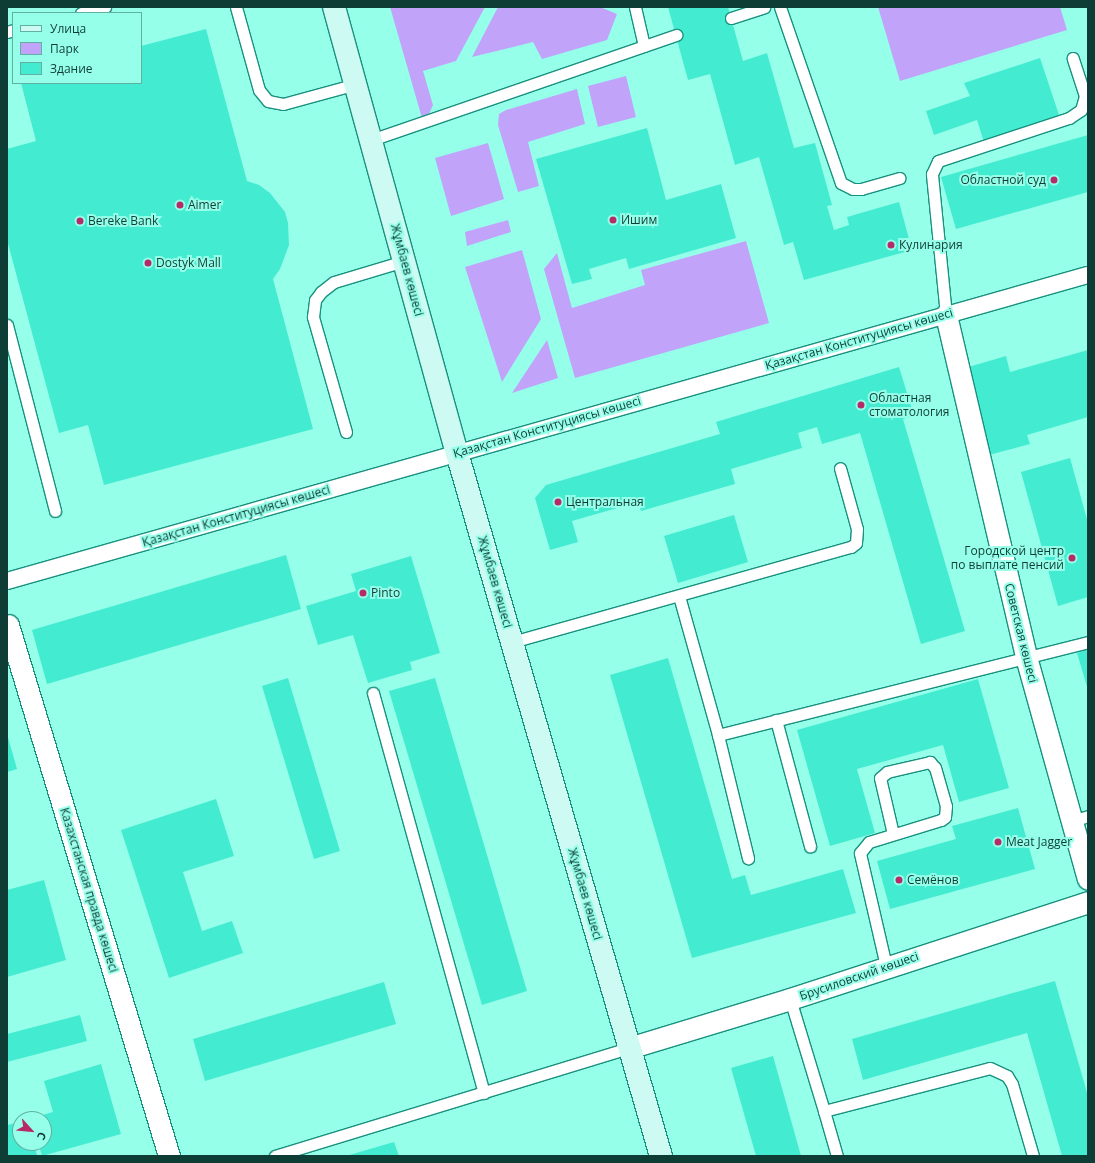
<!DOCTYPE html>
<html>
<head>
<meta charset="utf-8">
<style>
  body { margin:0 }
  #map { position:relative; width:1095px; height:1163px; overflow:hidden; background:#96ffea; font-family:"Open Sans",sans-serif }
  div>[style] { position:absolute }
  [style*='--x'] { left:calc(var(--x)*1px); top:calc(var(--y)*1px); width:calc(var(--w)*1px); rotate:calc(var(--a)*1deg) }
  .green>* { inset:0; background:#c1a3fa }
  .building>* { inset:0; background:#43ecd1 }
  .roads { filter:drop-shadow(1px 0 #18917f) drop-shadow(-1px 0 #18917f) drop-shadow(0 1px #18917f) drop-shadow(0 -1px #18917f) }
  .service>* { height:11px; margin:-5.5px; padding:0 5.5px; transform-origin:5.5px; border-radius:5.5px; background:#fff }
  .pedestrian>* { height:16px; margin:-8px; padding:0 8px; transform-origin:8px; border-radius:8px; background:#fff }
  .minor>* { height:21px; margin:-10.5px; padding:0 10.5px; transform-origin:10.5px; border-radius:10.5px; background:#fff }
  .secondary>* { height:22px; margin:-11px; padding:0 11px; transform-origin:11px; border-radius:11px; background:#cdfbf3 }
  .dots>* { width:11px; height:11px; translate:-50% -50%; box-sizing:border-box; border:2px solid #96ffea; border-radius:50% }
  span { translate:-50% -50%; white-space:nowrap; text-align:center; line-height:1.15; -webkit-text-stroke:4px #96ffea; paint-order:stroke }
  .poi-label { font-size:12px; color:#0e3d35 }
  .right { translate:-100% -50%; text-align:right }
  .left { translate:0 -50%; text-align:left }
  .street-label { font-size:12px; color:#0e3d35 }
  .frame { position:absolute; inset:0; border:8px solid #0e3d35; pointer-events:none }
  .legend { position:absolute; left:12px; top:12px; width:130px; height:72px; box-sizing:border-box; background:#96ffea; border:1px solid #60b1a2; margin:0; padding:5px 7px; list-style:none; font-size:12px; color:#0e3d35 }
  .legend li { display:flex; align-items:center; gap:8px; height:20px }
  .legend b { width:20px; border:1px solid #60b1a2 }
  .north { position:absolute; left:12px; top:1111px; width:40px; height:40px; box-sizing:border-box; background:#96ffea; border:1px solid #60b1a2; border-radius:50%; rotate:117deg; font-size:11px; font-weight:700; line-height:16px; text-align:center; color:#0e3d35 }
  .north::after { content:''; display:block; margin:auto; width:14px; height:18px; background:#b62b67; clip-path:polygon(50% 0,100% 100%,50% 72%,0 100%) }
</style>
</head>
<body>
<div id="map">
  <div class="green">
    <div style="clip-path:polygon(390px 7px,485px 7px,456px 61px,423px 71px,433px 105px,424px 125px)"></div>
    <div style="clip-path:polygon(498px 7px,600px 7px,617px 14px,607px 40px,542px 59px,533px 42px,472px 57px)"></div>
    <div style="clip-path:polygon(878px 7px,1060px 7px,1067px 30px,900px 81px)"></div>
    <div style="clip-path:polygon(626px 76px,636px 117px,598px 127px,588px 86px)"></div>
    <div style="clip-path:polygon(577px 89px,585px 124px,528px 142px,539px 186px,518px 192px,498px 125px,499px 114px,506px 110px)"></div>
    <div style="clip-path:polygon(488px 143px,504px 199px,451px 216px,435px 158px)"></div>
    <div style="clip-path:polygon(508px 220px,511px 232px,467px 246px,465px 232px)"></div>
    <div style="clip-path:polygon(746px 241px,769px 323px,575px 378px,544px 269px,557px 253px,572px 308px,645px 285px,641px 270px)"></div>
    <div style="clip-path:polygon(522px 250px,541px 319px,502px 382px,465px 267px)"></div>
    <div style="clip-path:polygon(547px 340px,558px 378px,512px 393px)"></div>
  </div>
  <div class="building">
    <div style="clip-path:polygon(668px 7px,728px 7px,743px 61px,767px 53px,794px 148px,815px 143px,832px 205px,827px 206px,834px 230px,849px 225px,847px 217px,899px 202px,912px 250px,804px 280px,793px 242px,784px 245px,759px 157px,735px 165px,710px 74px,688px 80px)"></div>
    <div style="clip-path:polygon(206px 29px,247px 181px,259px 185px,270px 193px,285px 212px,288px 223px,289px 245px,280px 269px,273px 279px,313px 429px,104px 485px,88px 425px,59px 433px,7px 240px,7px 149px,36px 141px,21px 83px,141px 83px,141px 46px)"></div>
    <div style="clip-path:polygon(1040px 58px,1060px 118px,984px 142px,977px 120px,934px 135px,926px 111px,970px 96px,964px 83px)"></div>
    <div style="clip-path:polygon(647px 128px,666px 200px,721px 184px,736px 238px,629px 269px,626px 258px,589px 269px,592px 279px,572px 284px,536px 159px)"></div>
    <div style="clip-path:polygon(1088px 135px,1088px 192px,956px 229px,941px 177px)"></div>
    <div style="clip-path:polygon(1088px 350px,1088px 417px,1027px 435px,1030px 444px,989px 455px,965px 368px,1006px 356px,1010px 372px)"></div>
    <div style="clip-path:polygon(899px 367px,914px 416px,903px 419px,965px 631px,921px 644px,860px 433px,822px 444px,817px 427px,798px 433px,802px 448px,731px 469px,735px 484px,641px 511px,638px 502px,572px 521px,578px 542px,550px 550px,535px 498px,546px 485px,720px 434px,716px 422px)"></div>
    <div style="clip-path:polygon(1070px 458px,1088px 523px,1088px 597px,1058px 606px,1021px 472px)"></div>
    <div style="clip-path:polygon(734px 515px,748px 562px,678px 583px,664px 536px)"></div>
    <div style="clip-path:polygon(286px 555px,301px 609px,47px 684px,32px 630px)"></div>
    <div style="clip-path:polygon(411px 556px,440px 653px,410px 662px,412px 670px,368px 683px,353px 635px,318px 645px,306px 606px,356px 591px,351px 574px)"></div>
    <div style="clip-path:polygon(1088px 649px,1088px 690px,1077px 653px)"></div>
    <div style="clip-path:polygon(668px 658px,732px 879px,745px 875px,751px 895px,843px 869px,856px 913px,692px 958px,610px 675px)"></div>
    <div style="clip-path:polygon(288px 678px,340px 851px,314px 859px,262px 686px)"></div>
    <div style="clip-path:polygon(435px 678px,527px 991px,482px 1005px,389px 691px)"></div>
    <div style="clip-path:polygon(978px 679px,1009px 788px,959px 802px,943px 745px,857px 769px,875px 833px,830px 846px,797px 730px)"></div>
    <div style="clip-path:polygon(7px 734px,17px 769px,7px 772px)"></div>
    <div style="clip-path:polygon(216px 799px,234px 856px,183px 872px,202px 931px,232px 921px,243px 953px,169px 978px,121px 830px)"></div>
    <div style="clip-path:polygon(1018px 808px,1035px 869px,890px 909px,877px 861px,956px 839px,952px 826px)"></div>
    <div style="clip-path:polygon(44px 880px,66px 960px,7px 977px,7px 890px)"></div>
    <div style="clip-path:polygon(1055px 981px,1088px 1096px,1088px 1156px,1062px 1156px,1027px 1033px,863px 1080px,852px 1039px)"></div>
    <div style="clip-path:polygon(384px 982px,396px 1024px,205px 1081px,193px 1039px)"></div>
    <div style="clip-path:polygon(80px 1015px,87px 1041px,7px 1062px,7px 1034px)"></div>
    <div style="clip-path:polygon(773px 1056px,801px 1156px,756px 1156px,731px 1068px)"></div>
    <div style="clip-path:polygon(101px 1064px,121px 1134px,42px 1156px,38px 1143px,44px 1143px,44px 1119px,29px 1119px,53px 1112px,44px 1081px)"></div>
    <div style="clip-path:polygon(20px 1122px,20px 1143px,34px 1143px,37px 1155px,7px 1156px,7px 1125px)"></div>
    <div style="clip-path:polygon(394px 1142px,399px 1156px,346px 1156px)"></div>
  </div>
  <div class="roads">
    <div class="service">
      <div style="--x:236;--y:7;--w:86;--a:74.5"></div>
      <div style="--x:259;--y:90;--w:14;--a:51"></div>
      <div style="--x:268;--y:101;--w:15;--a:11"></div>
      <div style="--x:283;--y:104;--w:76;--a:-15.3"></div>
      <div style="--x:635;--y:7;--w:40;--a:77"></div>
      <div style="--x:780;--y:7;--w:186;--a:70.9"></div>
      <div style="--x:841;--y:183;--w:13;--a:27"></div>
      <div style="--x:853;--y:189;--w:8;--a:0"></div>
      <div style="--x:861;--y:189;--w:40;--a:-16"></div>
      <div style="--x:81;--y:13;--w:25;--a:-14"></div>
      <div style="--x:731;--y:18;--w:35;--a:-18"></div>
      <div style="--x:7;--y:32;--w:6;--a:-18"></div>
      <div style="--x:371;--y:140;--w:323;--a:-19"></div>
      <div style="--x:946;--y:315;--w:142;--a:-95.7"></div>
      <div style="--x:932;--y:174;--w:14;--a:-65"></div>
      <div style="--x:938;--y:161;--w:138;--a:-18.2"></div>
      <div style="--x:1069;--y:118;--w:14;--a:-34"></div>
      <div style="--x:1081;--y:110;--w:15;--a:-74"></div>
      <div style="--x:1085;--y:96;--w:40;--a:-108"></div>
      <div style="--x:7;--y:325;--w:192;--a:75.5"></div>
      <div style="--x:346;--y:432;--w:120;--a:-106"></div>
      <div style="--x:313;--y:317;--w:17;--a:-83"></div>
      <div style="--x:315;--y:300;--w:10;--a:-53"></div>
      <div style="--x:321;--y:292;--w:16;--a:-38"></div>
      <div style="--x:334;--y:282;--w:73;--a:-16.7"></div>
      <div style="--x:679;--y:596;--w:144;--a:74.3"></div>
      <div style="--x:718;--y:735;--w:127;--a:76.3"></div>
      <div style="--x:512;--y:642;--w:352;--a:-15.7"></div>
      <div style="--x:851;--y:547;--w:6;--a:-39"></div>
      <div style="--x:856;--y:543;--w:14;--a:-86"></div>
      <div style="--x:857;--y:529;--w:63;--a:-105.6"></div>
      <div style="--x:373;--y:693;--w:415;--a:74.5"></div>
      <div style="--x:776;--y:720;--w:131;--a:74.9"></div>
      <div style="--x:718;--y:735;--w:382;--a:-14.1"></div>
      <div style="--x:1072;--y:821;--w:17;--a:-17"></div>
      <div style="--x:886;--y:966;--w:116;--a:-103"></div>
      <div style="--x:860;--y:853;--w:14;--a:-51"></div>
      <div style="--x:869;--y:842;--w:75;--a:-17"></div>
      <div style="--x:941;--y:820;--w:5;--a:-37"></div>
      <div style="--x:945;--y:817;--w:11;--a:-85"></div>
      <div style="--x:946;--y:806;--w:40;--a:-106"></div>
      <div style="--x:935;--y:768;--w:8;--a:-130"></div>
      <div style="--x:930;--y:762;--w:44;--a:166.9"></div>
      <div style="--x:887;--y:772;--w:9;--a:139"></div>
      <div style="--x:880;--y:778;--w:57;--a:76.9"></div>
      <div style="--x:790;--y:999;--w:117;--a:73.1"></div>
      <div style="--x:824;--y:1111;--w:171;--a:-14.5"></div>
      <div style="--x:990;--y:1068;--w:19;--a:25"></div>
      <div style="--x:1007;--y:1076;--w:9;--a:58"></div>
      <div style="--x:1012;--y:1084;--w:75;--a:73.7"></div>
      <div style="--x:824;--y:1111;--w:47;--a:73.9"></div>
      <div style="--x:275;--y:1156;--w:370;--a:-17"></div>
    </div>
    <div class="pedestrian">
      <div style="--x:7;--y:581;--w:1123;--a:-15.81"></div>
    </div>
    <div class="minor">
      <div style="--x:946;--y:315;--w:351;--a:76.8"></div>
      <div style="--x:1026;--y:657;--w:230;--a:74.4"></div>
      <div style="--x:8;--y:625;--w:555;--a:73.13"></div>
      <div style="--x:629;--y:1048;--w:168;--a:-16.9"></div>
      <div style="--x:790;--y:999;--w:313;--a:-18"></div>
    </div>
    <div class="secondary">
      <div style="--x:334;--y:7;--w:463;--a:74.6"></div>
      <div style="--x:457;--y:453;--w:732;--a:73.82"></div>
    </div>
  </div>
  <div class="dots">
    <div style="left:1054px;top:180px;background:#b62b67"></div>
    <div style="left:180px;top:205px;background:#b62b67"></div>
    <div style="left:613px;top:220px;background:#b62b67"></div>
    <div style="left:80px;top:221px;background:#b62b67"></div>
    <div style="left:891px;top:245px;background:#b62b67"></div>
    <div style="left:148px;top:263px;background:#b62b67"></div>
    <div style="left:861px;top:405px;background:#b62b67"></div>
    <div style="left:558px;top:502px;background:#b62b67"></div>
    <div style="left:1072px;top:558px;background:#b62b67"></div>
    <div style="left:363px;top:593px;background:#b62b67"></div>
    <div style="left:998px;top:842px;background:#b62b67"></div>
    <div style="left:899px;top:880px;background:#b62b67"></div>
  </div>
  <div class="poi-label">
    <span class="right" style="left:1046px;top:180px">Областной суд</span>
    <span class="left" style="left:188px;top:205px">Aimer</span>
    <span class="left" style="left:621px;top:220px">Ишим</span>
    <span class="left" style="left:88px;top:221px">Bereke Bank</span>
    <span class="left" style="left:899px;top:245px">Кулинария</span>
    <span class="left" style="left:156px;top:263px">Dostyk Mall</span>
    <span class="left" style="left:869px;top:405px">Областная<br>стоматология</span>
    <span class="left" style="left:566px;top:502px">Центральная</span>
    <span class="right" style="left:1064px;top:558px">Городской центр<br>по выплате пенсий</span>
    <span class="left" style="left:371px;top:593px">Pinto</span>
    <span class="left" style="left:1006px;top:842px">Meat Jagger</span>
    <span class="left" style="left:907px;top:880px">Семёнов</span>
  </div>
  <div class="street-label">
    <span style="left:407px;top:270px;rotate:75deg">Жұмбаев көшесі</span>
    <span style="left:859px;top:339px;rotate:-16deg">Қазақстан Конституциясы көшесі</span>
    <span style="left:547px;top:427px;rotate:-16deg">Қазақстан Конституциясы көшесі</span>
    <span style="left:236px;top:516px;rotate:-16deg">Қазақстан Конституциясы көшесі</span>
    <span style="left:495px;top:582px;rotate:74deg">Жұмбаев көшесі</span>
    <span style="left:1021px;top:633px;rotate:76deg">Советская көшесі</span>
    <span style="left:89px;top:890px;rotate:73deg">Казахстанская правда көшесі</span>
    <span style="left:585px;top:894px;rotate:74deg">Жұмбаев көшесі</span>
    <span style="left:859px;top:976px;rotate:-19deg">Брусиловский көшесі</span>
  </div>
  <div class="frame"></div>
  <ul class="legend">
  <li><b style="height:5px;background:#cdfbf3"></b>Улица</li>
  <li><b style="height:11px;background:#c1a3fa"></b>Парк</li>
  <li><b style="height:11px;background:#43ecd1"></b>Здание</li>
  </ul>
  <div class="north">С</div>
</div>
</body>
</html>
